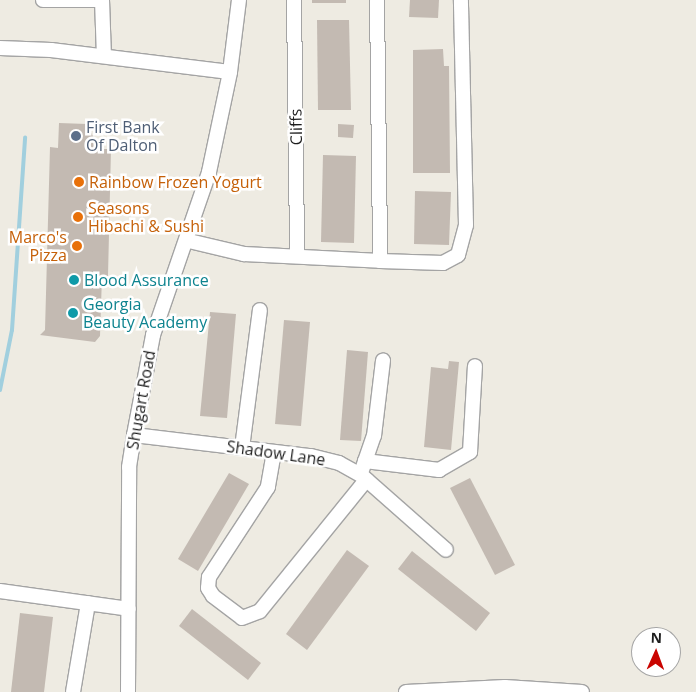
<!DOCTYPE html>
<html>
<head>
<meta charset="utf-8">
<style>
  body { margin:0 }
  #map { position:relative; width:696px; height:692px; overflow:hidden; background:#eeebe2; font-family:"Open Sans",sans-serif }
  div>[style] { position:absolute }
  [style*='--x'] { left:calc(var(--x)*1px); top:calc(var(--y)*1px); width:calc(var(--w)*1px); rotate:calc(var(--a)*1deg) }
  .stream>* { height:4px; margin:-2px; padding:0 2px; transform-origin:2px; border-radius:2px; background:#a1cfde }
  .building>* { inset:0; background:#c3bab2 }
  .roads { filter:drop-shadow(1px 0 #a4a4a4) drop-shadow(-1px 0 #a4a4a4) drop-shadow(0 1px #a4a4a4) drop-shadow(0 -1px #a4a4a4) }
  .minor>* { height:14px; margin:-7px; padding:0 7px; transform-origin:7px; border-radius:7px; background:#fff }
  .dots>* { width:14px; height:14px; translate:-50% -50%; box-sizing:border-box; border:2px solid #fff; border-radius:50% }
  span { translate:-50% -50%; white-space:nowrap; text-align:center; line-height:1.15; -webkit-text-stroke:5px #fff; paint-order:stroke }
  .service-label { font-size:16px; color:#4e5e75 }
  .left { translate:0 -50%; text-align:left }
  .street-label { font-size:16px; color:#1d1d1d }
  .food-label { font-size:16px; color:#c56008 }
  .right { translate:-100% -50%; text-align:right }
  .culture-label { font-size:16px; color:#0d838f }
  .north { position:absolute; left:631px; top:627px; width:50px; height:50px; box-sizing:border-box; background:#fff; border:1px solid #a5a5a5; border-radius:50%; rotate:2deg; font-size:14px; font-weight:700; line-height:20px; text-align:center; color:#1d1d1d }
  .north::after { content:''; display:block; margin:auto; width:18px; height:22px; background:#ca0400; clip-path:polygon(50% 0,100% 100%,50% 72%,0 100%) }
</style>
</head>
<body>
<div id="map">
  <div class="stream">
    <div style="--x:0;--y:390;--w:61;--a:-78.7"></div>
    <div style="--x:12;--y:330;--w:193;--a:-86.1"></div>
  </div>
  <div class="building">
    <div style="clip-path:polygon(312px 0,346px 0,346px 3px,312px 3px)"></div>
    <div style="clip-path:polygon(410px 0,439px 0,438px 18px,409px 17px)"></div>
    <div style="clip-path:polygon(317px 20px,349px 20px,351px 110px,318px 110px)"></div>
    <div style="clip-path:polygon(443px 49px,444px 66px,449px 66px,450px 173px,413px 173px,413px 50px)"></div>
    <div style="clip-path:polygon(59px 123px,87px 124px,99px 149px,111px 149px,108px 276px,102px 276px,100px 336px,95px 342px,40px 335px,45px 330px,50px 147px,58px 148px)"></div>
    <div style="clip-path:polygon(338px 124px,354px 125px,353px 138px,338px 137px)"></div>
    <div style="clip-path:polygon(323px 155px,356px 156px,354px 243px,321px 242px)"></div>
    <div style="clip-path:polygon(415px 191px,451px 192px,449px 245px,414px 244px)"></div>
    <div style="clip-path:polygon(210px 312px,236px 314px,227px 418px,200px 416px)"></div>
    <div style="clip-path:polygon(284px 320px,310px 322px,301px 426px,275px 424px)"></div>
    <div style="clip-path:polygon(347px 350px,368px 352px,361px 441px,340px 440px)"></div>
    <div style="clip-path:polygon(449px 361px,459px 362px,451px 450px,424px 447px,431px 367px,448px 369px)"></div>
    <div style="clip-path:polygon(229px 473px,249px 484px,198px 571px,178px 559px)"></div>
    <div style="clip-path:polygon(470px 478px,515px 565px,495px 575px,450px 488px)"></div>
    <div style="clip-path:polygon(347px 550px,369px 566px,307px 650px,286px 634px)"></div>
    <div style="clip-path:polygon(412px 551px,490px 613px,476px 631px,398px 569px)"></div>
    <div style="clip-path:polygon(192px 609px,261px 663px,248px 680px,179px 626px)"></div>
    <div style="clip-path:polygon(20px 613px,53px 617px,44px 692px,11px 692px)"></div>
  </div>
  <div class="roads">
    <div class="minor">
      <div style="--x:43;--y:0;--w:59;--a:0"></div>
      <div style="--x:102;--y:0;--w:56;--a:88"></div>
      <div style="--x:294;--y:0;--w:254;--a:89.3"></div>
      <div style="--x:377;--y:0;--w:261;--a:89.3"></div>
      <div style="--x:0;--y:48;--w:51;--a:2.2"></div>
      <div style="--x:51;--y:50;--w:180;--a:7"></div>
      <div style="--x:189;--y:241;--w:57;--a:13.3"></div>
      <div style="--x:244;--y:254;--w:136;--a:2.9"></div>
      <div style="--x:380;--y:261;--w:63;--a:1.8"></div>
      <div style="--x:443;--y:263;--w:17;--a:-28"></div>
      <div style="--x:458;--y:255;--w:31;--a:-75"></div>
      <div style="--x:466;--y:225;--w:225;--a:-91.3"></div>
      <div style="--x:134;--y:435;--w:178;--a:6.8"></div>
      <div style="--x:311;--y:456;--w:29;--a:14"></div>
      <div style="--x:339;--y:463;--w:25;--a:29"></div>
      <div style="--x:361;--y:475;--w:113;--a:41.4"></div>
      <div style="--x:242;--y:448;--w:139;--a:-82.6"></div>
      <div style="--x:274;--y:452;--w:36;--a:100"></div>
      <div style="--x:268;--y:487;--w:108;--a:123.2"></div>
      <div style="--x:209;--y:577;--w:11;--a:95"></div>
      <div style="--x:208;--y:588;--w:9;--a:58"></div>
      <div style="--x:213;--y:596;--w:36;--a:37"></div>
      <div style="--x:242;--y:618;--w:19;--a:-21"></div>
      <div style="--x:260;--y:611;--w:169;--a:-51"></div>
      <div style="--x:365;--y:461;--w:75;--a:6.9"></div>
      <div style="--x:439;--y:470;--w:36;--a:-30"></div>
      <div style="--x:470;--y:452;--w:86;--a:-86.7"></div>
      <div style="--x:362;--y:470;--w:36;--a:-71"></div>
      <div style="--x:374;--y:436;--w:76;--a:-83.2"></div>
      <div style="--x:0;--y:591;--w:130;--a:7.9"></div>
      <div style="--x:73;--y:692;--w:90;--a:-80.4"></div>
      <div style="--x:128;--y:692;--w:225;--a:-89.7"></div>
      <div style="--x:129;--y:467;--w:32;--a:-81"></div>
      <div style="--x:134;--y:435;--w:102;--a:-79.2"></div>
      <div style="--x:153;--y:335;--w:172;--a:-71"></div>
      <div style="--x:209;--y:172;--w:102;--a:-78.1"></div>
      <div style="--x:230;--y:72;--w:73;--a:-82.9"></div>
      <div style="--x:406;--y:692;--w:99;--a:-2.9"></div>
      <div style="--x:505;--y:687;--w:77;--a:3.7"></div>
    </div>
  </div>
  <div class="dots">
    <div style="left:76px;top:136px;background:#5c6f8a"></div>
    <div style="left:79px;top:182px;background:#e8710a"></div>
    <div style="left:78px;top:217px;background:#e8710a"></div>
    <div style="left:77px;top:246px;background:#e8710a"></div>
    <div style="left:74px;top:280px;background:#0f9aa8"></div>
    <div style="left:73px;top:313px;background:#0f9aa8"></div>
  </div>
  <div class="service-label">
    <span class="left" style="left:86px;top:136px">First Bank<br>Of Dalton</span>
  </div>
  <div class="street-label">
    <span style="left:296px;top:127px;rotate:-91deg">Cliffs</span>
    <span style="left:141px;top:400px;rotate:-80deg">Shugart Road</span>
    <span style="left:276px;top:453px;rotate:8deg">Shadow Lane</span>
  </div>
  <div class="food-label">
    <span class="left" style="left:89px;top:182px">Rainbow Frozen Yogurt</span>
    <span class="left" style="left:88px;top:217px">Seasons<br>Hibachi &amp; Sushi</span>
    <span class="right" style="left:67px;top:246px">Marco's<br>Pizza</span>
  </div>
  <div class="culture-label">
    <span class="left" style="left:84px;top:280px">Blood Assurance</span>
    <span class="left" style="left:83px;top:313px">Georgia<br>Beauty Academy</span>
  </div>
  <div class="north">N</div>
</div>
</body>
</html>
